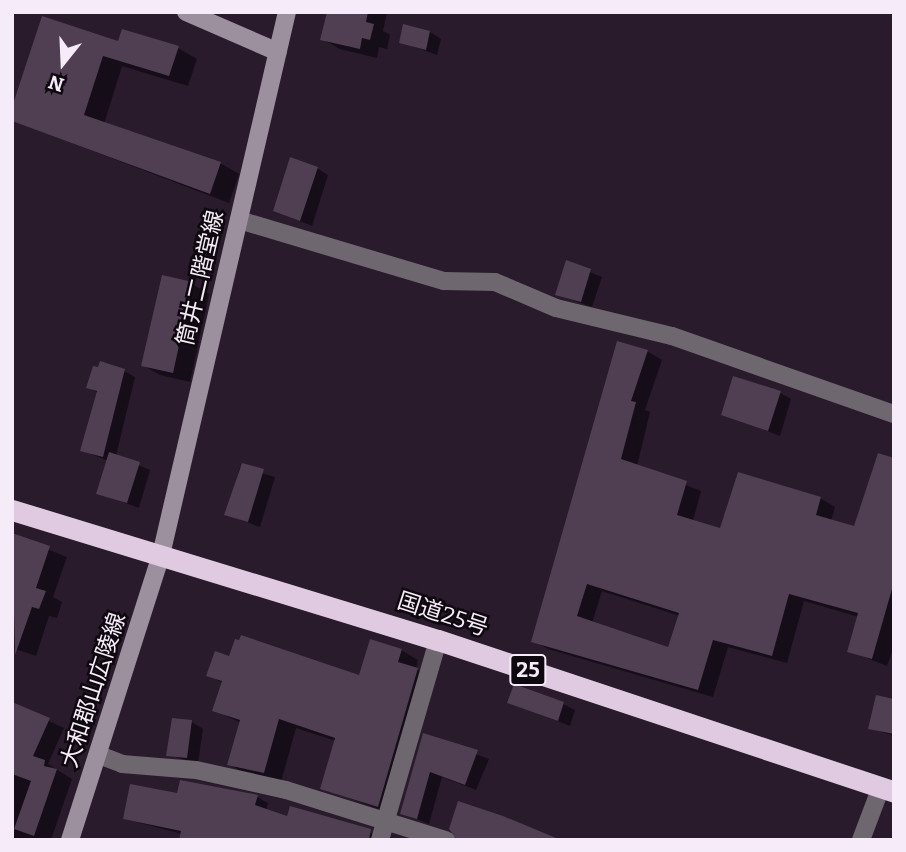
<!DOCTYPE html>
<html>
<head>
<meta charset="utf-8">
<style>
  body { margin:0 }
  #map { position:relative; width:906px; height:852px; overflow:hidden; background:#291a2c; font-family:Bitter,"Noto Sans JP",serif }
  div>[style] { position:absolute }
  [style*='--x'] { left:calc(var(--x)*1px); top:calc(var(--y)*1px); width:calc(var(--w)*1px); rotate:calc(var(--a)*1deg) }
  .shadow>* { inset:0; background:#0007 }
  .building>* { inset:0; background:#503e52 }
  .street>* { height:18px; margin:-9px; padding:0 9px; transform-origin:9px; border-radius:9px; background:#6f6770 }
  .secondary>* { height:18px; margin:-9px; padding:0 9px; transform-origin:9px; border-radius:9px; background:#9c8f9e }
  .highway>* { height:21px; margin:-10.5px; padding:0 10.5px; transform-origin:10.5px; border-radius:10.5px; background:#dfcae2 }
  span { translate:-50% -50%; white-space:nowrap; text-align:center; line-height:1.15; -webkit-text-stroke:5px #0e080f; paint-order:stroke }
  .shield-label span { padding:2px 5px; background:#0e080f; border:2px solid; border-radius:5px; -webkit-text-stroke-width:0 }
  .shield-label { font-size:21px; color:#f6ebf8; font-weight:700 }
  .street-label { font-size:23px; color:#f6ebf8 }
  .frame { position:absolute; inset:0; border:14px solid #f6ebf8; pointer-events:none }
  .north { position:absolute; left:28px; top:28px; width:70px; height:70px; -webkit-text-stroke:5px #0e080f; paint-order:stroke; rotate:198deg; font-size:19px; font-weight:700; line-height:28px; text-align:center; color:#f6ebf8 }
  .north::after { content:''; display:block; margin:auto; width:24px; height:32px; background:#f6ebf8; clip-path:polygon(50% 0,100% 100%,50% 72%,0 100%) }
</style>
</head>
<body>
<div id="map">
  <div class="shadow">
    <div style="clip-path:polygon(328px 12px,387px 12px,383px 31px,390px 35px,387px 49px,379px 47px,377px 58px,340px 49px,322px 39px)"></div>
    <div style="clip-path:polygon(430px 32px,441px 39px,437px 55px,401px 42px)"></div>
    <div style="clip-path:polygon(120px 43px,178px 48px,197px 59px,188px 86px,122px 66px,104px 124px,220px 163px,239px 174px,229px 203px,12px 120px)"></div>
    <div style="clip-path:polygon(317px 168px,328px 175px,312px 226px,275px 211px)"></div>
    <div style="clip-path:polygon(567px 263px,602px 277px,592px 307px,557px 294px)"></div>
    <div style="clip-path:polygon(192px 284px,209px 294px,190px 382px,160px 375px,143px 365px)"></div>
    <div style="clip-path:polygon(evenodd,647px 351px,662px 360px,645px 410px,650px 412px,637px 466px,701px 491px,693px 521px,722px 530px,820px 498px,835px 507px,831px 521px,855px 528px,894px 460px,894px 647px,887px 666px,849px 651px,859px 617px,804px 601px,787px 663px,728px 647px,713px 697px,548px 649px,534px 641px,647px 351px,602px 591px,680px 616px,670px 649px,592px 623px,602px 591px)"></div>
    <div style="clip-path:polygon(124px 371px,135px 377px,116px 456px,150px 470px,139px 508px,99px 493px,108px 461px,82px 450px,98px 393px,88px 387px)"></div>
    <div style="clip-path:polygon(780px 393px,791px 399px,780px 436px,723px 414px)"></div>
    <div style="clip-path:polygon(240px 467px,275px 477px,260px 527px,226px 514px)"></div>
    <div style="clip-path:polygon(12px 535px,67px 557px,53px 597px,62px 602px,57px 618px,49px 616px,36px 656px,12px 648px)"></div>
    <div style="clip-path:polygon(401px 650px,418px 660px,416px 669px,434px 680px,395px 815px,322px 788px,336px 741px,296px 728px,281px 782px,246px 774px,229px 764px,241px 723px,214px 710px,223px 683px,209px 675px,230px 659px,360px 677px)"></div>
    <div style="clip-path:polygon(894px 701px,894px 736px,870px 728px)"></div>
    <div style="clip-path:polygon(509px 702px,563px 704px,575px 710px,570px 726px)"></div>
    <div style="clip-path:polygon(12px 704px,64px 728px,48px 764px,72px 779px,51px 840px,12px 840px)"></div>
    <div style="clip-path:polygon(192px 722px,203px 729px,198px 763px,168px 755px)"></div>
    <div style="clip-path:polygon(424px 735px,489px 759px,476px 790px,442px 777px,429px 824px,402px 813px)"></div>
    <div style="clip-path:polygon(178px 795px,257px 797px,268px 803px,266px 811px,288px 818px,291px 808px,382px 837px,180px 840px,182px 834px,125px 819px)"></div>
  </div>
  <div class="building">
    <div style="clip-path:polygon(327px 12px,368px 12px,366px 22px,374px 24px,370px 40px,362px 38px,360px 49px,320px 40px)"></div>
    <div style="clip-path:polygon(42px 16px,118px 41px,122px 29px,179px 46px,169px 76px,103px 56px,84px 115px,221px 162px,210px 194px,12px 121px,12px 107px)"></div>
    <div style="clip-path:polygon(403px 24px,430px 31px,426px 50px,399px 43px)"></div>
    <div style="clip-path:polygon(290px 157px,318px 167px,300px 221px,273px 211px)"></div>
    <div style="clip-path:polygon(566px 260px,591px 269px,581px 302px,555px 295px)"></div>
    <div style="clip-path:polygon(162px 275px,193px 282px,173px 373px,141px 366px)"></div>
    <div style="clip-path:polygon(evenodd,617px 341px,648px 350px,631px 401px,636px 402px,621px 459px,687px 481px,677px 515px,720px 528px,738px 472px,821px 497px,816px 515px,854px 526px,878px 453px,894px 458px,894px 582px,872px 659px,847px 652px,858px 613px,789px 594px,772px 656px,713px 640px,698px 690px,531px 642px,617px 341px,587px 584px,679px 613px,668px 647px,577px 616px,587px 584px)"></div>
    <div style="clip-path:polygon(100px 361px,125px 369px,103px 457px,80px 451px,97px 391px,86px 388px,93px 366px,98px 367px)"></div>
    <div style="clip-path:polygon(733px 376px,781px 391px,768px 431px,721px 415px)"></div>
    <div style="clip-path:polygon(109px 452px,140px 462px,127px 503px,96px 494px)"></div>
    <div style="clip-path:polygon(242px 463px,264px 469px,248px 522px,224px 515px)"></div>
    <div style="clip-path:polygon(12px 533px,50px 546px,36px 588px,46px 591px,39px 609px,32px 607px,15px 655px)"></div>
    <div style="clip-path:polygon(241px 635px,359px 675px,370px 639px,402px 649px,398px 662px,418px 668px,378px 807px,320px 789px,335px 738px,279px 719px,264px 773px,227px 765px,240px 720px,212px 711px,222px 681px,206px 676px,215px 651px,229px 656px,235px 639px,239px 640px)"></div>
    <div style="clip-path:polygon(514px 684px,564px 702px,558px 721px,507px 703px)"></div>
    <div style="clip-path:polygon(876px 695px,894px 699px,894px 734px,868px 729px)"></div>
    <div style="clip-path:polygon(12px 702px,50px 718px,33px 756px,45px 760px,44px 766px,57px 769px,34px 836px,14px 829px,31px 781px,12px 774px)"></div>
    <div style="clip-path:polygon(172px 718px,192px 720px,187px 758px,166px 756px)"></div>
    <div style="clip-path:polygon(423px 733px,478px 750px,465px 785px,430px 772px,417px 819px,400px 814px)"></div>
    <div style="clip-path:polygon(180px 780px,258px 795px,255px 805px,287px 816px,290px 806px,371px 829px,369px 840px,179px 840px,181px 831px,123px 819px,130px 784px,177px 793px)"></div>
    <div style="clip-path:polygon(458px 801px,503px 816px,561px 840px,457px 840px,449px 829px)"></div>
  </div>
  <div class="street">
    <div style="--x:239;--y:220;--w:214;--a:16.6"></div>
    <div style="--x:444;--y:281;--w:51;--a:1.1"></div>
    <div style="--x:495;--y:282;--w:66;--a:23.1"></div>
    <div style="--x:556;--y:308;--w:119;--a:13.6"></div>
    <div style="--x:672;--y:336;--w:235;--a:19.4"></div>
    <div style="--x:99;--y:755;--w:25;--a:21"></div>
    <div style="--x:122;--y:764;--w:74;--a:4.6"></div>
    <div style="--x:196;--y:770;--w:92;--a:12.5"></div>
    <div style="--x:286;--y:790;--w:168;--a:17.4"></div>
    <div style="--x:380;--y:840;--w:208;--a:-73.8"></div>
    <div style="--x:861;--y:840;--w:57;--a:-69.3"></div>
  </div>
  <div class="secondary">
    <div style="--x:186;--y:12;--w:100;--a:23.5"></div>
    <div style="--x:70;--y:840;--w:299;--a:-72.3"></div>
    <div style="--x:161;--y:555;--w:557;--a:-76.94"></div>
  </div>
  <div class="highway">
    <div style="--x:12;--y:510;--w:445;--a:17"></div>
    <div style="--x:438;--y:640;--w:481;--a:18.4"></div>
  </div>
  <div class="shield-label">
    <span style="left:528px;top:670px">25</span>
  </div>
  <div class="street-label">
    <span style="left:200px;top:278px;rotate:-77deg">筒井二階堂線</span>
    <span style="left:443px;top:614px;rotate:18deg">国道25号</span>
    <span style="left:93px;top:690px;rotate:-72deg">大和郡山広陵線</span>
  </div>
  <div class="frame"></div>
  <div class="north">N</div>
</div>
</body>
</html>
